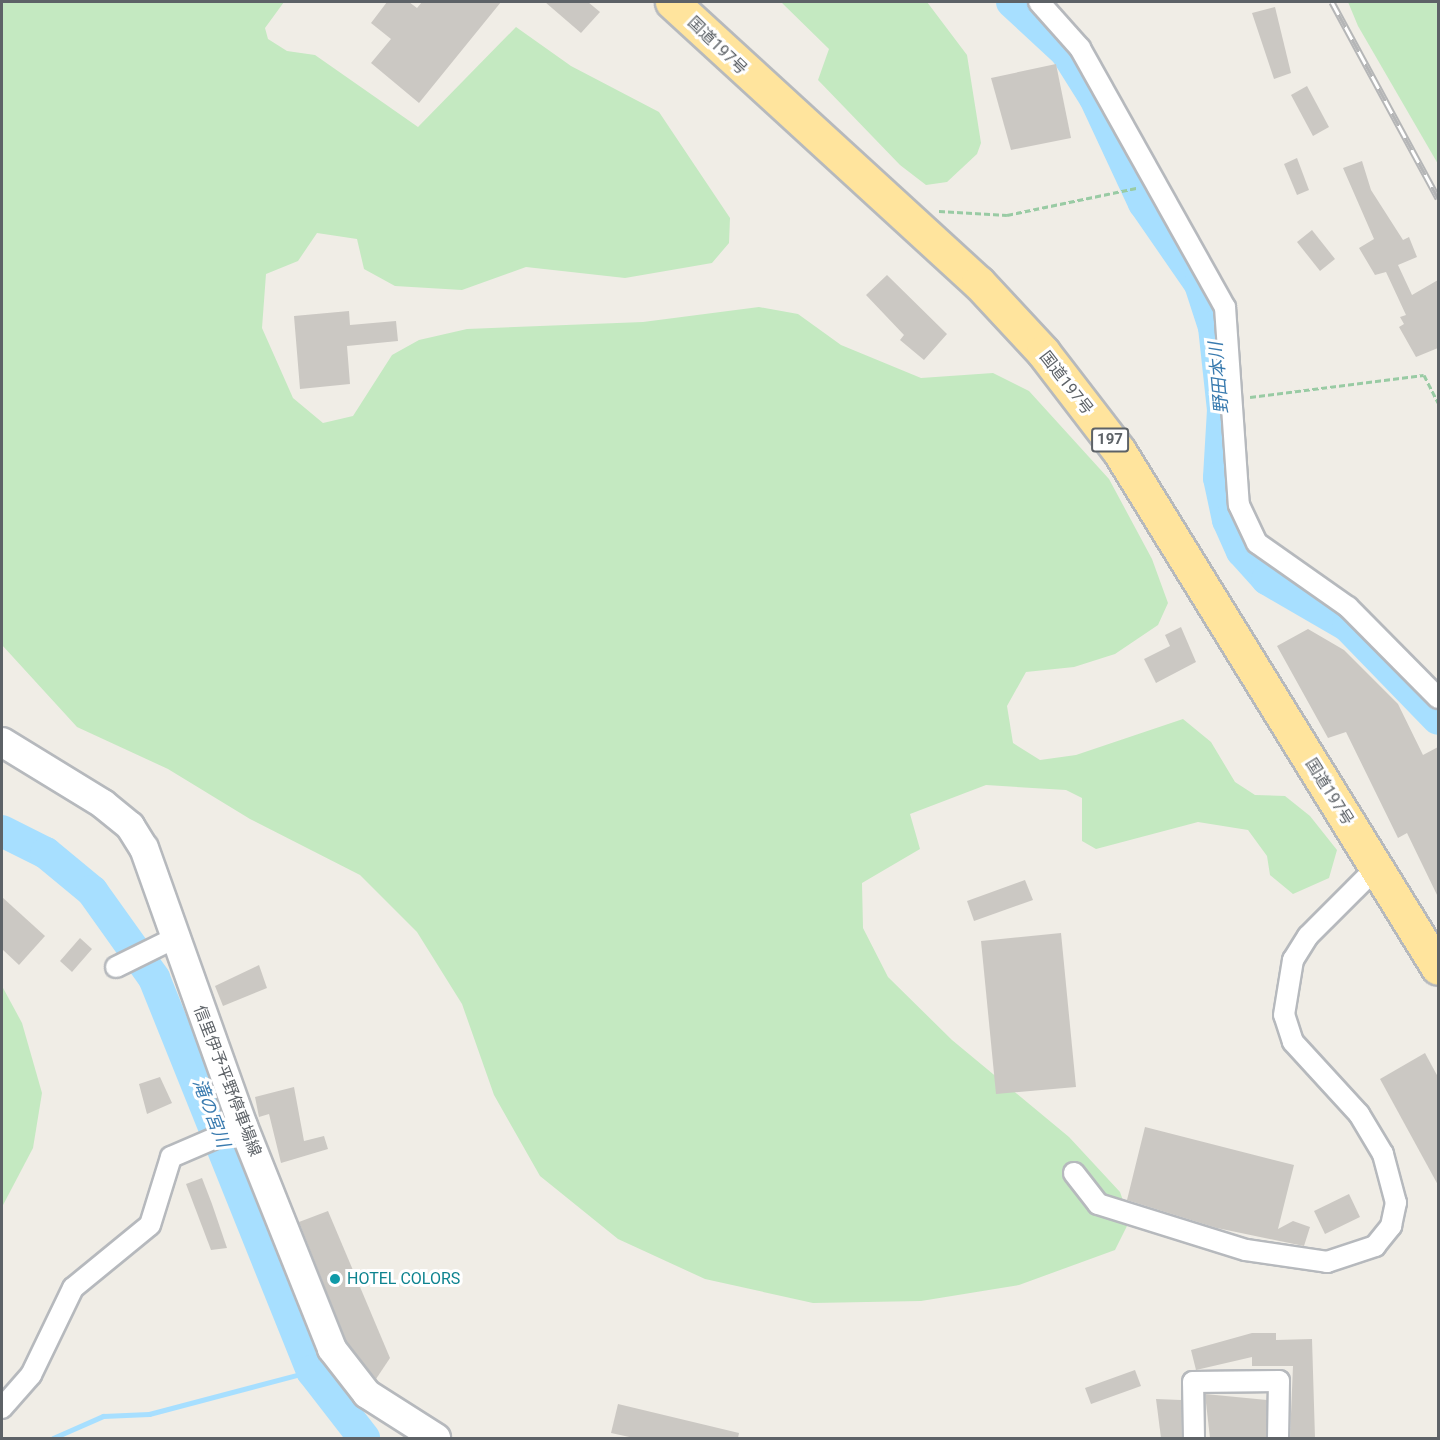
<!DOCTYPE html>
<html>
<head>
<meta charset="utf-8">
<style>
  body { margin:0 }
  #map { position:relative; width:1440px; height:1440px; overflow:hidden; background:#f0ede6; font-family:Roboto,"Noto Sans JP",sans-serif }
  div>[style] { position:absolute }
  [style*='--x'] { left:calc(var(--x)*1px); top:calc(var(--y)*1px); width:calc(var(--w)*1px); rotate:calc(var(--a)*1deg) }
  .green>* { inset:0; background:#c4e9c1 }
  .stream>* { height:5px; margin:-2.5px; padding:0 2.5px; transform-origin:2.5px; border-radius:2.5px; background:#a7dfff }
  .river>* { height:32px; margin:-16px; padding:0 16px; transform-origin:16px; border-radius:16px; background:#a7dfff }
  .building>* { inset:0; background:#cbc8c3 }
  .path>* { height:3px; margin-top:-1.5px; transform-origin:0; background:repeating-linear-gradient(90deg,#99cba4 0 6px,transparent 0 9px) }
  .roads { filter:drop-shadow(2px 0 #b6b9bd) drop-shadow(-2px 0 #b6b9bd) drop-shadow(0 2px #b6b9bd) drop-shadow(0 -2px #b6b9bd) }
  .minor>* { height:20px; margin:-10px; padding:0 10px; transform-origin:10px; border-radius:10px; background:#fff }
  .secondary>* { height:28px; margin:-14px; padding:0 14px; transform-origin:14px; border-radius:14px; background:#fff }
  .trunk>* { height:33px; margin:-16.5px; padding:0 16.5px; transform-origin:16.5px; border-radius:16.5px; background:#ffe49d }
  .rail>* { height:7px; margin-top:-3.5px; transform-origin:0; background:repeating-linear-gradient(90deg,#fff 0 14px,#b5b6b7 0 28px); box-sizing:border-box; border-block:2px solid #b5b6b7 }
  .dots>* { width:16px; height:16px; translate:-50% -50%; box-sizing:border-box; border:3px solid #fff; border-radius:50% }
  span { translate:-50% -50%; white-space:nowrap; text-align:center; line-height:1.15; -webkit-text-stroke:6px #fff; paint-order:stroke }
  .shield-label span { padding:2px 4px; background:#fff; border:2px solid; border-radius:4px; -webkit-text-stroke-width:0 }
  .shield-label { font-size:15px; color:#5d6267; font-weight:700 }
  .street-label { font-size:16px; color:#5d6267 }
  .culture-label { font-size:16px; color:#0d838f }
  .left { translate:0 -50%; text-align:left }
  .water-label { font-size:18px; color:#3a7baf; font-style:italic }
  .frame { position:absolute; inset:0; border:3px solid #5d6267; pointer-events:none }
</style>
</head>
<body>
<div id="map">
  <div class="green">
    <div style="clip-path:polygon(2px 2px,284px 2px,265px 28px,268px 39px,287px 51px,315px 55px,418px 127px,516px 27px,571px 66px,659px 112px,730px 218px,729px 243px,712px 263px,625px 278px,526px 267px,462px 290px,395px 286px,364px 269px,357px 239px,317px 233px,298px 261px,266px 274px,262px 328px,293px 398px,323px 423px,353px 416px,392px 355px,419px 340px,467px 329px,643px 322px,759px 307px,798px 314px,841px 345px,921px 378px,993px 373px,1029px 391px,1109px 479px,1152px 559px,1168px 603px,1158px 625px,1115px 654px,1074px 667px,1026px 672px,1007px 706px,1013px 743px,1040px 760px,1076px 755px,1183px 719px,1211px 742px,1235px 782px,1255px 795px,1285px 796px,1310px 816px,1337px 850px,1329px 878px,1293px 894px,1270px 875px,1267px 856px,1248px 830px,1198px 822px,1096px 849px,1082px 841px,1082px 798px,1066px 790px,986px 785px,910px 814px,920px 849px,862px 883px,863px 928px,888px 977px,952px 1040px,1069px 1137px,1120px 1192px,1130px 1220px,1115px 1250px,1019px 1285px,921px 1301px,813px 1303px,705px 1279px,618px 1239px,540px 1176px,494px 1095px,462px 1004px,417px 932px,360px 875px,250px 819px,168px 769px,77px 727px,2px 645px)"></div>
    <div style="clip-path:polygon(781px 2px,927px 2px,967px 55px,981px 143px,977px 154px,947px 182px,926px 185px,900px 165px,818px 80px,829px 49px)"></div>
    <div style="clip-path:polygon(1348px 2px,1438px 2px,1438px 164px,1358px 26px)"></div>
    <div style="clip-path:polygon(2px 986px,22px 1023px,42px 1093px,33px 1148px,2px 1207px)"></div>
  </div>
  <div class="stream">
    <div style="--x:53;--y:1438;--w:55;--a:-23.7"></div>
    <div style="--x:103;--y:1416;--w:46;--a:-2.5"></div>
    <div style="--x:149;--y:1414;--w:169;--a:-14.8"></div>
  </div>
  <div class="river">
    <div style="--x:1012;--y:2;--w:74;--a:42.8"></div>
    <div style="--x:1066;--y:52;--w:54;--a:57.8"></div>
    <div style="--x:1095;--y:98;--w:116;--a:65"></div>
    <div style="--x:1144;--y:203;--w:98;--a:55.3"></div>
    <div style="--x:1200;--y:284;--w:45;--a:72"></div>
    <div style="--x:1214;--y:327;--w:83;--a:83.8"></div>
    <div style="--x:1223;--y:410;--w:68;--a:93.4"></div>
    <div style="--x:1219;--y:478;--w:43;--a:77.9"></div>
    <div style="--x:1228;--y:520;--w:34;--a:66"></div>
    <div style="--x:1242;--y:551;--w:38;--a:48"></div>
    <div style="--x:1267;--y:579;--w:94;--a:30.1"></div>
    <div style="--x:1348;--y:626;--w:129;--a:45.9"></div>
    <div style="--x:2;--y:831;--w:49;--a:26.6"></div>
    <div style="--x:46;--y:853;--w:60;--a:39.6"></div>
    <div style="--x:92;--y:891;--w:107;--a:54.5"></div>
    <div style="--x:154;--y:978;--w:424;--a:68.1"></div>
    <div style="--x:312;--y:1371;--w:85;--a:52.2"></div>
  </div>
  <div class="building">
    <div style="clip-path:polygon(387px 2px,409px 2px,417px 8px,422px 2px,501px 2px,419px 103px,371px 63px,391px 39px,371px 23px)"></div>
    <div style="clip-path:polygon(545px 2px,588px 2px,600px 12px,581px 33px)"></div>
    <div style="clip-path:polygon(1275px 7px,1291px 73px,1274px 79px,1252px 13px)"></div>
    <div style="clip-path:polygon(1056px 64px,1071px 138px,1011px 150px,991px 78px)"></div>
    <div style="clip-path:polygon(1307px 86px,1329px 127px,1313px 136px,1291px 95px)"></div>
    <div style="clip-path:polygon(1297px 158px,1309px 190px,1297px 195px,1284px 164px)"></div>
    <div style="clip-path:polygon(1362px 161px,1371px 190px,1403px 240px,1409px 237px,1417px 257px,1398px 265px,1412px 295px,1438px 280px,1438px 348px,1416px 357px,1399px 327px,1404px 324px,1400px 317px,1406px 315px,1386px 272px,1375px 275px,1359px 248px,1374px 239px,1343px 168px)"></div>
    <div style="clip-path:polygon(1312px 230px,1335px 259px,1320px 271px,1297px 242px)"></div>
    <div style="clip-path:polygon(887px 275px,947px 334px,924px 360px,900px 340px,904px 335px,866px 295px)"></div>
    <div style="clip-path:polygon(349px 311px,350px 325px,396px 321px,398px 341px,347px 346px,350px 384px,300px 389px,294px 316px)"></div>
    <div style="clip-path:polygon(1181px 627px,1196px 662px,1156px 683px,1144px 659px,1170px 646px,1165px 635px)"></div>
    <div style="clip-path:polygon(1308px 629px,1344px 650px,1398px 704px,1423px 755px,1438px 747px,1438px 897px,1407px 833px,1398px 838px,1346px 732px,1328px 738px,1277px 646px)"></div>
    <div style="clip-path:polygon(1025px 880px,1033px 900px,974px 921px,967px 901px)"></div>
    <div style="clip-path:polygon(2px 897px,45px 936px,19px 965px,2px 949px)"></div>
    <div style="clip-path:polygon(1061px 933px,1076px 1087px,996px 1094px,981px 941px)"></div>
    <div style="clip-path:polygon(80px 938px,92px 949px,72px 972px,60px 961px)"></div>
    <div style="clip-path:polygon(259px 965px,267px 988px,223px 1006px,215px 986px)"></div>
    <div style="clip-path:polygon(1425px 1053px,1438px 1077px,1438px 1185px,1380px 1079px)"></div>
    <div style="clip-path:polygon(160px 1077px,172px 1103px,147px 1114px,139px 1084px)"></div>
    <div style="clip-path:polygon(294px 1087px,304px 1141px,324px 1136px,328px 1149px,281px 1163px,269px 1114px,259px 1117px,255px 1097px)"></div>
    <div style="clip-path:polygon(1145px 1127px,1294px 1165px,1278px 1229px,1293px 1221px,1310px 1227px,1304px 1246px,1217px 1228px,1127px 1200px)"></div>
    <div style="clip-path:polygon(202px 1178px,212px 1204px,227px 1248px,211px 1250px,186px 1184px)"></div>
    <div style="clip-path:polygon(1349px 1194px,1360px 1217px,1325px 1234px,1314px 1211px)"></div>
    <div style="clip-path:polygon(328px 1211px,390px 1358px,376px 1379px,346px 1341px,299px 1222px)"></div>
    <div style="clip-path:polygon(1252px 1333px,1276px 1333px,1276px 1340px,1312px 1339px,1315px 1438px,1290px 1438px,1293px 1366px,1252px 1366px,1252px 1357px,1196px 1370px,1191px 1350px)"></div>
    <div style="clip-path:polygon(1135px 1370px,1141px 1386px,1091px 1404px,1085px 1388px)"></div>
    <div style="clip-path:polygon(1205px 1394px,1267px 1400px,1266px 1438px,1210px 1438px)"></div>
    <div style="clip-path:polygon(1156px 1399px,1181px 1400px,1182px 1438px,1161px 1438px)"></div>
    <div style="clip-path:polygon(618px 1404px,739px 1433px,738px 1438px,634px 1438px,611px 1433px)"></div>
  </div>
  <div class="path">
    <div style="--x:939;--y:211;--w:68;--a:3.4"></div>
    <div style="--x:1007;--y:215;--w:132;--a:-11.8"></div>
    <div style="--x:1250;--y:397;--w:175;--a:-7.2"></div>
    <div style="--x:1424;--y:375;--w:31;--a:63"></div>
  </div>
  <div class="roads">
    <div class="minor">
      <div style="--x:1039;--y:2;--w:62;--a:48.3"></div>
      <div style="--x:1080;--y:48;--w:297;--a:60.8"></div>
      <div style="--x:1225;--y:307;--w:198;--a:86"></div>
      <div style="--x:1239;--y:505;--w:42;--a:64.7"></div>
      <div style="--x:1257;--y:543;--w:111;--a:35.1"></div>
      <div style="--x:1348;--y:607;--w:128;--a:45.3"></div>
      <div style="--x:116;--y:967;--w:64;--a:-26.2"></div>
      <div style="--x:1074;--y:1173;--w:39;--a:52"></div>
      <div style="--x:1098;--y:1204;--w:155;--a:17.3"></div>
      <div style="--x:1246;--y:1250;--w:82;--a:8.4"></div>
      <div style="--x:1327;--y:1262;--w:51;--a:-18.4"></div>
      <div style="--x:1375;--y:1246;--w:26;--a:-51"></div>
      <div style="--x:1391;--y:1226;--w:24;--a:-78"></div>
      <div style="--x:1396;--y:1203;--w:51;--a:-104.9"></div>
      <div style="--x:1383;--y:1154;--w:47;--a:-121"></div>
      <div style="--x:1359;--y:1114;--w:98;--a:-132.5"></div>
      <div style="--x:1293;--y:1042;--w:28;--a:-108"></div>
      <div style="--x:1284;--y:1015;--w:56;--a:-80.7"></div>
      <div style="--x:1293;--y:960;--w:28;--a:-58"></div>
      <div style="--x:1308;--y:936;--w:96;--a:-45"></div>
      <div style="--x:2;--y:1408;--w:44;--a:-48.7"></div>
      <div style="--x:31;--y:1375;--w:97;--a:-64.2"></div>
      <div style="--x:73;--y:1288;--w:99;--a:-39.3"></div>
      <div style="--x:150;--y:1225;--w:71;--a:-72.8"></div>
      <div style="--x:171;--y:1157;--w:78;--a:-23.3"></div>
      <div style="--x:1194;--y:1438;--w:56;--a:-91"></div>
      <div style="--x:1193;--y:1382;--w:86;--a:-0.7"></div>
      <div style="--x:1279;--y:1381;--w:57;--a:91"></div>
    </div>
    <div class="secondary">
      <div style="--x:2;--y:742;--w:119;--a:31.5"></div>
      <div style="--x:103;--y:804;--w:35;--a:39"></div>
      <div style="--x:130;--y:826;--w:26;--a:58"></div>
      <div style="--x:144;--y:848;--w:295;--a:70.4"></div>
      <div style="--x:243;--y:1126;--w:240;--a:68.2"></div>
      <div style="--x:332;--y:1349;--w:57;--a:52.1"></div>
      <div style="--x:367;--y:1394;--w:82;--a:32.5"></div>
    </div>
    <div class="trunk">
      <div style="--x:672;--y:2;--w:415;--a:42.5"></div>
      <div style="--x:978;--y:282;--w:96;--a:47.1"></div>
      <div style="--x:1043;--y:352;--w:125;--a:52.5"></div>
      <div style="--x:1119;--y:451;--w:607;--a:58.32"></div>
    </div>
  </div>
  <div class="rail">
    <div style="--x:1332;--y:2;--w:223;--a:61.6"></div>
  </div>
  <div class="dots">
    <div style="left:335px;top:1279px;background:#0f9aa8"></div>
  </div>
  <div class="shield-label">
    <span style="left:1110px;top:440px">197</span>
  </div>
  <div class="street-label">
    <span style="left:717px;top:46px;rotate:44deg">国道197号</span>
    <span style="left:1066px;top:383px;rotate:52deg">国道197号</span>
    <span style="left:1329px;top:792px;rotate:58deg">国道197号</span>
    <span style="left:227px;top:1081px;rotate:69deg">信里伊予平野停車場線</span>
  </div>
  <div class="culture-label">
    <span class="left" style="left:347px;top:1279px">HOTEL COLORS</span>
  </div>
  <div class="water-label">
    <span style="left:1219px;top:378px;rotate:-95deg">野田本川</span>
    <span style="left:211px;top:1113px;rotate:69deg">滝の宮川</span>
  </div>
  <div class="frame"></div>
</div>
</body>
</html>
